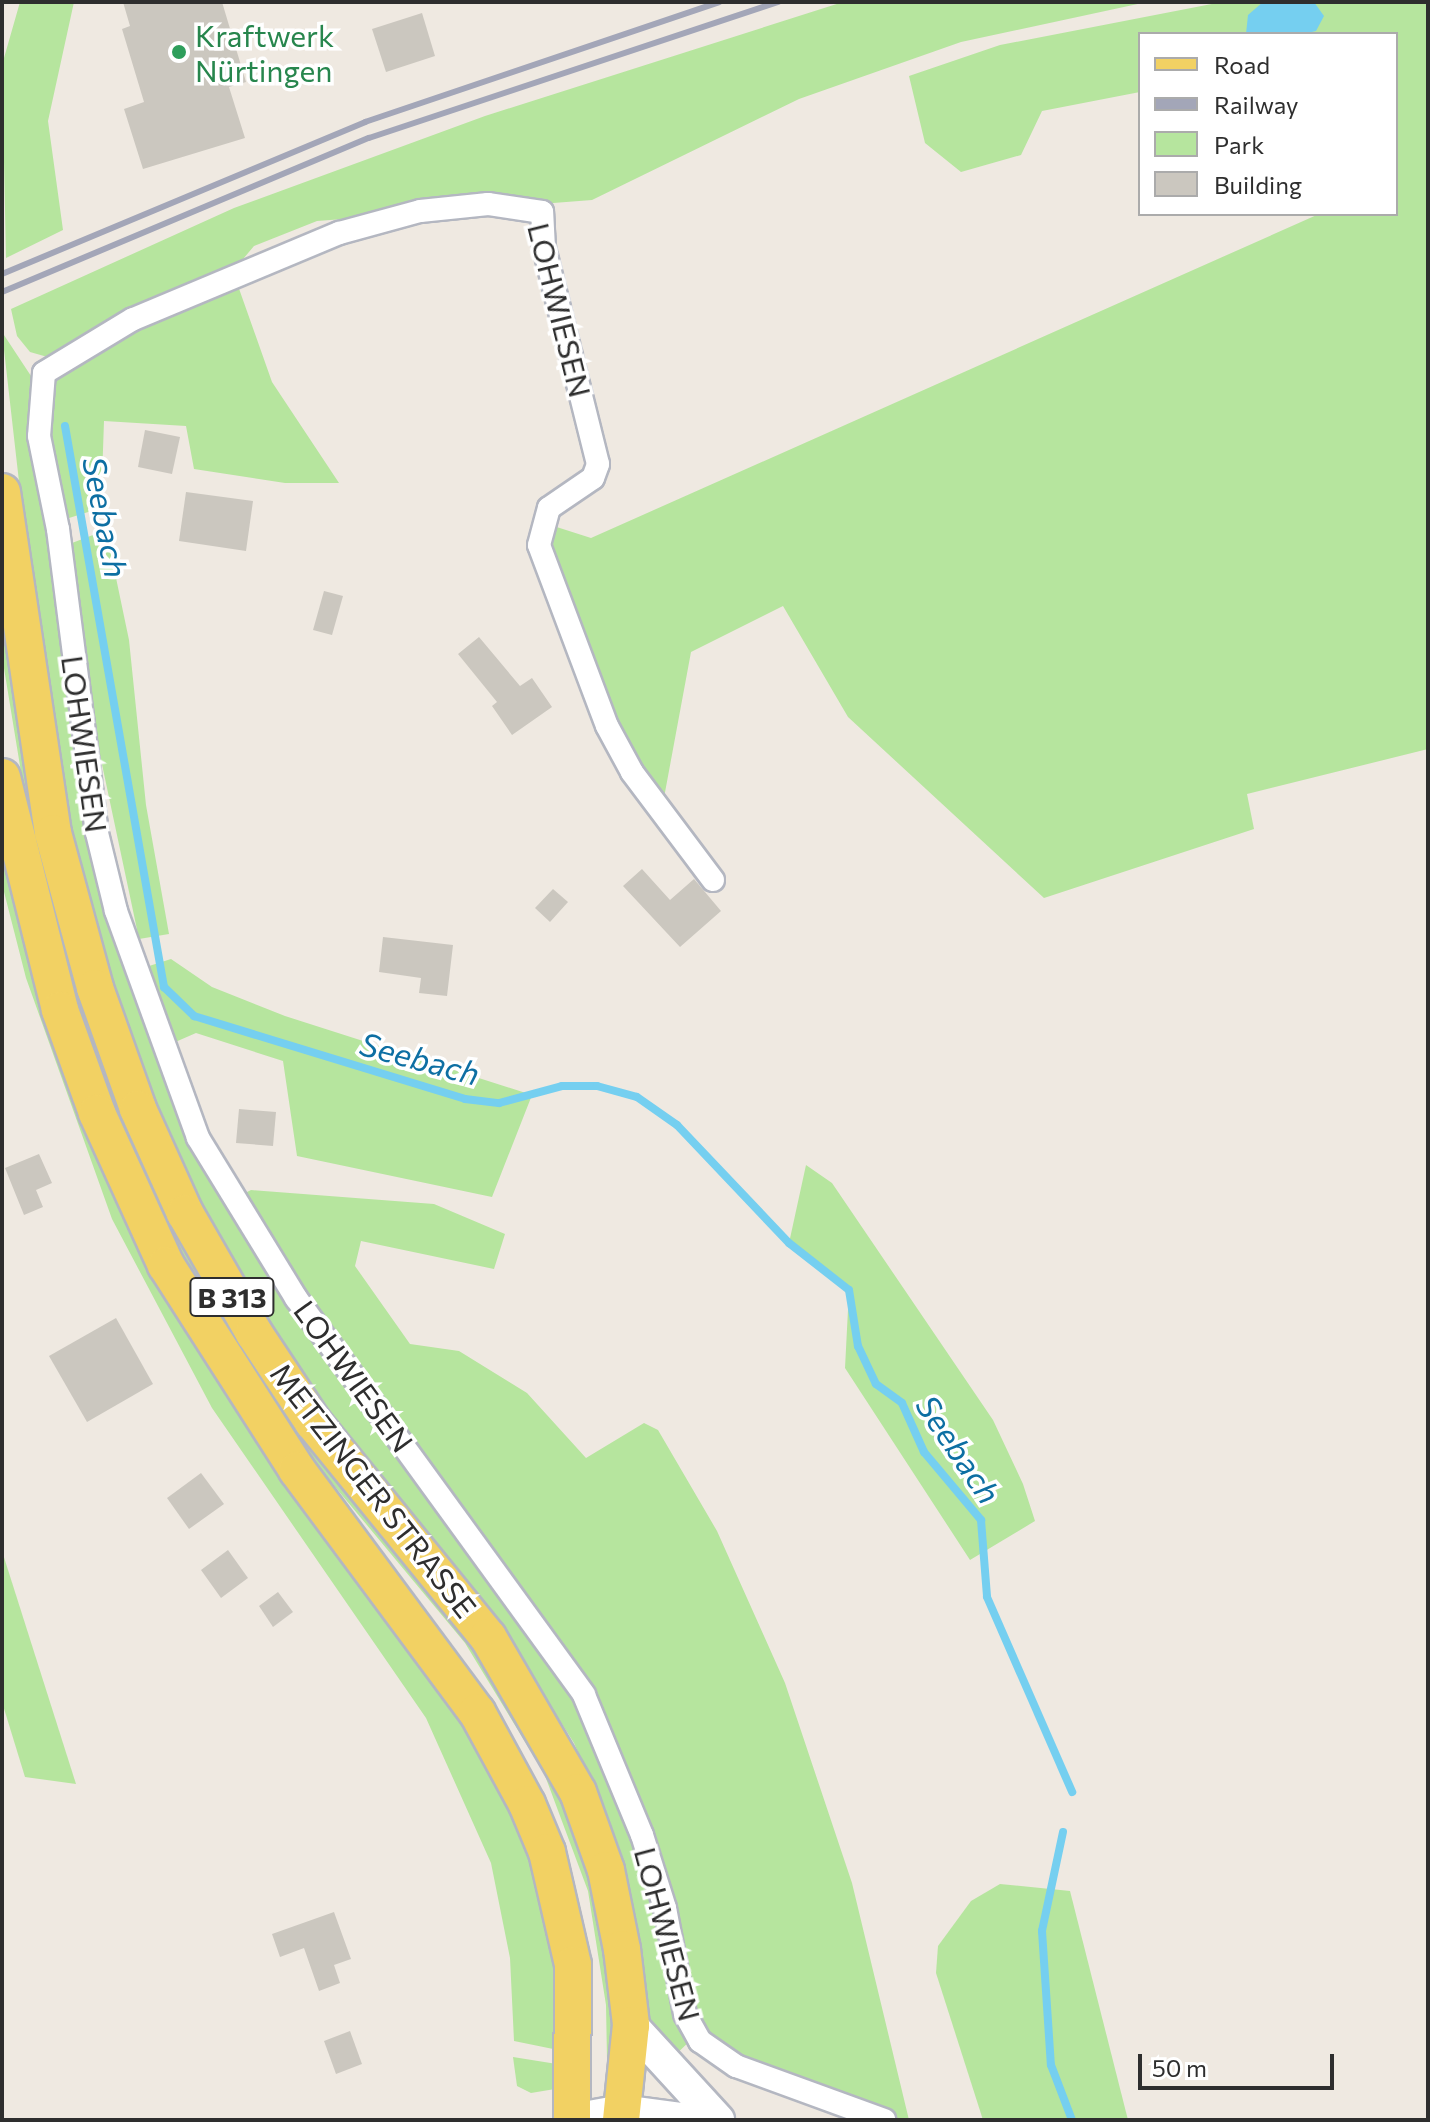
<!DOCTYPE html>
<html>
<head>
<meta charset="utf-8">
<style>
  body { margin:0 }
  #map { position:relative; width:1430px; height:2122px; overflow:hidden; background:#efe9e1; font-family:Commissioner,sans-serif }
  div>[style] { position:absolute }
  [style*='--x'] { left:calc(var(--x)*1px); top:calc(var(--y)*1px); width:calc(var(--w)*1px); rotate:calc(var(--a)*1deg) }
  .green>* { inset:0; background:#b6e59e }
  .water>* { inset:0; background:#75cff0 }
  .stream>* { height:8px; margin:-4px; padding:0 4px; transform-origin:4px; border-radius:4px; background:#75cff0 }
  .building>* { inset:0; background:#cbc7bf }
  .roads { filter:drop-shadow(2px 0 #b4b7c1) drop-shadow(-2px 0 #b4b7c1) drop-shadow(0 2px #b4b7c1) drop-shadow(0 -2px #b4b7c1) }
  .street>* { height:22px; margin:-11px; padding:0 11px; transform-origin:11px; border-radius:11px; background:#fff }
  .secondary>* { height:32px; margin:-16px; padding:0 16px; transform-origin:16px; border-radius:16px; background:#fff }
  .primary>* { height:36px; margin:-18px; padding:0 18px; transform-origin:18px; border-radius:18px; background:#f2d163 }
  .rail>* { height:6px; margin:-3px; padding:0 3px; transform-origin:3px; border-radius:3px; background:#a3a6b8 }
  .dots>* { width:22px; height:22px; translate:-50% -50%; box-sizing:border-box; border:4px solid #fff; border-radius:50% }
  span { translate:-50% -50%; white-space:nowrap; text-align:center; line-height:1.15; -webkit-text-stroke:7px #fff; paint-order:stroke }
  .shield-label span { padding:2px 6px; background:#fff; border:2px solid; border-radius:6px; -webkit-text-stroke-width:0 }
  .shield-label { font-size:28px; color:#2e2e2e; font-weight:700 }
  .leisure-label { font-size:30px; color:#27864d }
  .left { translate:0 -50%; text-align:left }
  .street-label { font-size:30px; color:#2e2e2e }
  .water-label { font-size:32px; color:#0d6fa3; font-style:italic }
  .frame { position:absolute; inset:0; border:4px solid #2e2e2e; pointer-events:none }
  .legend { position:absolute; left:1138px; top:32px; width:260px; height:184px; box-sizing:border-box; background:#fff; border:2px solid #ababab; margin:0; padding:10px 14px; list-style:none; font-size:24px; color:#2e2e2e }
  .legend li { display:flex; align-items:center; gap:16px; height:40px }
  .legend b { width:40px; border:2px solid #ababab }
  .scale { position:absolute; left:1138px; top:2054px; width:196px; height:36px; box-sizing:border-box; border:4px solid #2e2e2e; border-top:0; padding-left:10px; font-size:24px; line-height:28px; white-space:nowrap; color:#2e2e2e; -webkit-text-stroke:6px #fff; paint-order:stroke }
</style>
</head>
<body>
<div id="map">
  <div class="green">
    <div style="clip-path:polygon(20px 2px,74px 2px,48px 121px,63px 230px,6px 258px,2px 65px)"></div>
    <div style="clip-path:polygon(843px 2px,1147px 2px,961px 42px,799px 99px,592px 200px,317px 221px,254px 246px,238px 265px,125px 315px,51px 358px,30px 352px,17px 336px,11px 309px,234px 208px,485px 116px)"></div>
    <div style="clip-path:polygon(1222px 2px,1428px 2px,1428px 749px,1247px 794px,1254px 829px,1044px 898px,848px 717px,783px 606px,691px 652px,661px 814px,632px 772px,541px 522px,591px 538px,1319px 214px,1396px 214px,1396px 34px,1140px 34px,1140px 92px,1042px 111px,1021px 155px,961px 172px,925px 143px,909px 76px,1000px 45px)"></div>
    <div style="clip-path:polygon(237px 283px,272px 382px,339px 483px,285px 483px,194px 469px,186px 426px,104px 421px,101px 508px,69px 518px,46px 429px,55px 375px,163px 314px)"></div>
    <div style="clip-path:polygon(2px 332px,31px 376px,79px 751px,191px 1138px,558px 1668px,624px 1796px,692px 2039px,671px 2059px,647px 2013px,603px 1810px,574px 1743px,490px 1610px,303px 1382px,191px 1191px,157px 1112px,115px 1000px,66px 816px,37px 640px)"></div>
    <div style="clip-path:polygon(106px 530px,129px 640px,146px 805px,169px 934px,139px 939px,89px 703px,71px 571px,72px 543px)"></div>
    <div style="clip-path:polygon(2px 600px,38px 830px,124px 1113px,551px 1769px,596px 1888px,614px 2007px,612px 2060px,607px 2059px,606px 2005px,588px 1891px,544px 1773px,465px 1643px,302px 1447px,182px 1257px,116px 1115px,82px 1023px,31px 833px,2px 656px)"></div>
    <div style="clip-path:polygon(2px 848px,35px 976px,105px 1171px,475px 1735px,525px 1838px,555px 1949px,563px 2051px,514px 2041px,510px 1958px,491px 1863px,426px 1718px,212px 1408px,112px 1219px,26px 978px,2px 884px)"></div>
    <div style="clip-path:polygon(171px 959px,212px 987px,285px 1016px,532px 1095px,492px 1197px,297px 1156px,283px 1061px,196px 1033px,173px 1043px,146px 967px)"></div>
    <div style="clip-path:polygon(806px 1165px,832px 1183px,993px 1420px,1023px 1484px,1035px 1521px,970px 1560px,845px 1368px,849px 1290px,789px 1243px)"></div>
    <div style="clip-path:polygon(251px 1190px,434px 1204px,505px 1234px,494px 1269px,361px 1241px,355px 1266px,410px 1344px,459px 1351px,527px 1393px,586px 1458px,644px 1423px,658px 1430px,717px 1531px,785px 1683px,852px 1883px,909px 2120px,891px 2120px,791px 2086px,701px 2034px,637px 1791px,606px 1728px,309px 1303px,239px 1196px)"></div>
    <div style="clip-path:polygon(2px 1551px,76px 1784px,25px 1777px,2px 1702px)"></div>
    <div style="clip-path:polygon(1000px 1884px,1070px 1891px,1128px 2120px,983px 2120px,936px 1973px,938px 1946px,971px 1901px)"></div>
    <div style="clip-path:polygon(513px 2057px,563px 2065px,555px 2089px,531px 2093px,517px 2086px)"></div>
  </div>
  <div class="water">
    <div style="clip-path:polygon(1263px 2px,1314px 2px,1324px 16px,1316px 31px,1303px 34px,1246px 34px,1248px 15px)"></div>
  </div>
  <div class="stream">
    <div style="--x:65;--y:426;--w:570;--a:79.99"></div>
    <div style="--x:164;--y:987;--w:42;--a:44"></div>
    <div style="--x:194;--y:1016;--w:283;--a:17"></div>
    <div style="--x:465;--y:1099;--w:34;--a:7"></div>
    <div style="--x:499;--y:1103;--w:65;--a:-15.1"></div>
    <div style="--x:562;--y:1086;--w:35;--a:0"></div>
    <div style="--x:597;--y:1086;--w:41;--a:15.4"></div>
    <div style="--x:637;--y:1097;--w:49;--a:35"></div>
    <div style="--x:677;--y:1125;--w:163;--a:46.5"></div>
    <div style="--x:789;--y:1243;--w:76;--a:38.1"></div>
    <div style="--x:849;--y:1290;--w:57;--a:80.9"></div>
    <div style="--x:858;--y:1346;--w:42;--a:64.7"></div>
    <div style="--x:876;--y:1384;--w:32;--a:36"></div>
    <div style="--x:902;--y:1403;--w:54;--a:65.8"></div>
    <div style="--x:924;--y:1452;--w:89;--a:50"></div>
    <div style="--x:981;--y:1520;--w:77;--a:85.5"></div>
    <div style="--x:987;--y:1597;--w:213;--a:66.4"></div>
    <div style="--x:1063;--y:1832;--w:101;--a:102"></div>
    <div style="--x:1042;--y:1931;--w:134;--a:86.2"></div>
    <div style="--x:1051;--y:2065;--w:59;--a:69.1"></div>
  </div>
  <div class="building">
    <div style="clip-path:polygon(123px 2px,222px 2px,246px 82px,229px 87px,245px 138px,143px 169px,124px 109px,144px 102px,122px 29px,130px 26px)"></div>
    <div style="clip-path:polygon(422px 13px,435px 56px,386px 72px,372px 29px)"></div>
    <div style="clip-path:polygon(145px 430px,180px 437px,172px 474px,138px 467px)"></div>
    <div style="clip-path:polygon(186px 492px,253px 501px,246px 551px,179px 541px)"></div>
    <div style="clip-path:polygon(324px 591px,343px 596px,332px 635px,313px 630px)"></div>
    <div style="clip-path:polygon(479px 637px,520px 686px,532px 678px,552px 707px,512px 735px,492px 706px,497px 702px,458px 654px)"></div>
    <div style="clip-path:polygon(642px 869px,670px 900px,694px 879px,721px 911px,680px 947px,623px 886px)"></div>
    <div style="clip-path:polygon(553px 889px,568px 902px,550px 922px,535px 908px)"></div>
    <div style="clip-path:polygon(383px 937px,453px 945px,447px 996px,419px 993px,421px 978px,379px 972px)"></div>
    <div style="clip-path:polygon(239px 1109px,276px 1112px,273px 1146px,236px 1143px)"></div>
    <div style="clip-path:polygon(39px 1154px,52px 1183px,36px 1190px,43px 1207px,24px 1215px,5px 1168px)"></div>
    <div style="clip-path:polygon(116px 1318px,153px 1384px,87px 1422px,49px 1356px)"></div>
    <div style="clip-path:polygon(201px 1473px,224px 1504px,189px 1529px,167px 1498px)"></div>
    <div style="clip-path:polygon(228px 1550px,248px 1578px,221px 1598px,201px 1570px)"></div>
    <div style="clip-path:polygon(278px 1592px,293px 1612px,273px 1627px,259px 1606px)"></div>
    <div style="clip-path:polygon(334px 1912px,351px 1959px,334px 1965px,340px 1983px,319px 1991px,304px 1948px,280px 1957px,272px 1934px)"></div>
    <div style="clip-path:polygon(350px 2031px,362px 2064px,336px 2074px,324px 2041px)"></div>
  </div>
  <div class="roads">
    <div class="street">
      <div style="--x:713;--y:880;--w:135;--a:-126.9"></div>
      <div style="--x:632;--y:772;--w:52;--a:-118.5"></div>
      <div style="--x:607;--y:726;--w:193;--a:-110.6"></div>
      <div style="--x:539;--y:545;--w:38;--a:-75"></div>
      <div style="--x:549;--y:508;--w:53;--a:-34.3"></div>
      <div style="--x:593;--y:478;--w:15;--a:-70"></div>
      <div style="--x:598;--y:464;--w:223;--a:-104"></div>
      <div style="--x:544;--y:248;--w:36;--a:-93"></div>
      <div style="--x:542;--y:212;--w:55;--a:-171.6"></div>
      <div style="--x:488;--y:204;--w:68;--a:174.1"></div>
      <div style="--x:420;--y:211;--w:84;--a:164.8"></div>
      <div style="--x:339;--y:233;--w:223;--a:157.3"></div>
      <div style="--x:133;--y:319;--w:104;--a:148.8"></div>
      <div style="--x:44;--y:373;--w:63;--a:94.5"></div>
      <div style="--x:39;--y:436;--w:95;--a:78.5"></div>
      <div style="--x:58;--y:529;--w:306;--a:82.7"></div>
      <div style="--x:97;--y:833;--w:80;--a:76.3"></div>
      <div style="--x:116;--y:911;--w:241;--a:70.1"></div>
      <div style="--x:198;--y:1138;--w:188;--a:58.5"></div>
      <div style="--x:296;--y:1298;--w:490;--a:54"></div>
      <div style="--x:584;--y:1695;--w:152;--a:67.5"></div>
      <div style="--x:642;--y:1835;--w:77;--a:72.5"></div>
      <div style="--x:665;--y:1908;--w:108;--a:79.3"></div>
      <div style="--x:685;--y:2014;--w:31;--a:61"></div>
      <div style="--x:700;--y:2041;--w:44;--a:34.8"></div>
      <div style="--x:736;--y:2066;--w:158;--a:20"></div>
    </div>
    <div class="secondary">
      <div style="--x:631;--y:2025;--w:129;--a:47.5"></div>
      <div style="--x:573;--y:2120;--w:50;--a:-10.4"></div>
      <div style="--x:622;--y:2111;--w:68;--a:7.7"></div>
    </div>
    <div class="primary">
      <div style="--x:2;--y:492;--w:345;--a:81.5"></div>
      <div style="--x:53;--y:833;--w:161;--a:74.8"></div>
      <div style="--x:95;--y:988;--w:128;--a:70.4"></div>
      <div style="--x:138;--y:1109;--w:114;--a:65.7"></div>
      <div style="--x:185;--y:1213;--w:138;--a:60.1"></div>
      <div style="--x:254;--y:1333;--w:107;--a:56.5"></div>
      <div style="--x:313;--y:1422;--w:277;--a:50.9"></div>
      <div style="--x:488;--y:1637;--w:179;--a:59.9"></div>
      <div style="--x:578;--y:1792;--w:83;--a:70.3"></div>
      <div style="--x:606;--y:1870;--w:81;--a:78.6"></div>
      <div style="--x:622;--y:1949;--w:77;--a:83.2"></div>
      <div style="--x:631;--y:2025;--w:96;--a:96"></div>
      <div style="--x:2;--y:777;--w:240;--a:76"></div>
      <div style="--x:60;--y:1010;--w:109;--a:70.2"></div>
      <div style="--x:97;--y:1113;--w:167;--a:65.6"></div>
      <div style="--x:166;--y:1265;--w:243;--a:57.4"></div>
      <div style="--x:297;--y:1470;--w:302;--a:53.4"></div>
      <div style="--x:477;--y:1712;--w:105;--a:61.5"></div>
      <div style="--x:527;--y:1804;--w:52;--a:67.4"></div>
      <div style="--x:547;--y:1852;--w:116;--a:77"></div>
      <div style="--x:573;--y:1965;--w:155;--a:90.4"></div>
    </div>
  </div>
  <div class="rail">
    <div style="--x:2;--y:274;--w:394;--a:-22.7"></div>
    <div style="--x:365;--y:122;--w:374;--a:-18.7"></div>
    <div style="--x:2;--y:292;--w:398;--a:-22.8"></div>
    <div style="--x:369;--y:138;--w:432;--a:-18.4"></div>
  </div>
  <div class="dots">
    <div style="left:179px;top:52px;background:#2e9e5b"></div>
  </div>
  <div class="shield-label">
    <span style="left:232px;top:1297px">B 313</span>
  </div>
  <div class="leisure-label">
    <span class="left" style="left:195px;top:52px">Kraftwerk<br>Nürtingen</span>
  </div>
  <div class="street-label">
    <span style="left:560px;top:310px;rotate:76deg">LOHWIESEN</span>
    <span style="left:85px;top:744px;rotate:82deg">LOHWIESEN</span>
    <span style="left:354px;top:1376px;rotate:54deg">LOHWIESEN</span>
    <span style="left:374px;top:1490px;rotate:52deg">METZINGER STRASSE</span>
    <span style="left:668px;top:1934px;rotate:75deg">LOHWIESEN</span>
  </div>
  <div class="water-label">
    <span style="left:106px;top:517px;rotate:79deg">Seebach</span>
    <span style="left:420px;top:1058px;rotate:15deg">Seebach</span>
    <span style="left:959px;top:1449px;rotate:56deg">Seebach</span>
  </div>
  <div class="frame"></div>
  <ul class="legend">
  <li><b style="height:10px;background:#f2d163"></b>Road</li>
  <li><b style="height:10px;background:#a3a6b8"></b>Railway</li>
  <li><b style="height:22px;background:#b6e59e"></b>Park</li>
  <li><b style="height:22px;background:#cbc7bf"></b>Building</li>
  </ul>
  <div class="scale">50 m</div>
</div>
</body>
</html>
